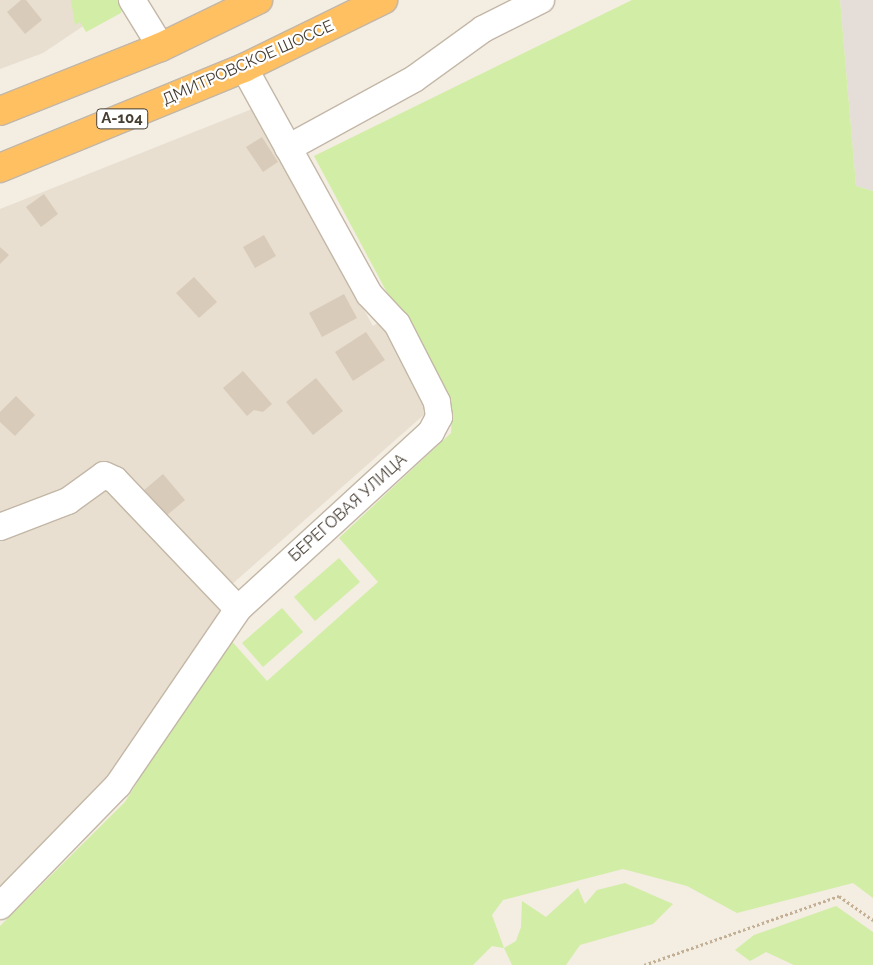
<!DOCTYPE html>
<html>
<head>
<meta charset="utf-8">
<style>
  body { margin:0 }
  #map { position:relative; width:873px; height:965px; overflow:hidden; background:#f3ede2; font-family:Raleway,sans-serif }
  div>[style] { position:absolute }
  [style*='--x'] { left:calc(var(--x)*1px); top:calc(var(--y)*1px); width:calc(var(--w)*1px); rotate:calc(var(--a)*1deg) }
  .residential>* { inset:0; background:#e8dfd0 }
  .industrial>* { inset:0; background:#e5ded8 }
  .green>* { inset:0; background:#d2eda6 }
  .building>* { inset:0; background:#d9cbba }
  .path>* { height:3px; margin-top:-1.5px; transform-origin:0; background:repeating-linear-gradient(90deg,#c3af94 0 2.5px,transparent 0 5px) }
  .roads { filter:drop-shadow(1px 0 #c3b7a7) drop-shadow(-1px 0 #c3b7a7) drop-shadow(0 1px #c3b7a7) drop-shadow(0 -1px #c3b7a7) }
  .minor>* { height:26px; margin:-13px; padding:0 13px; transform-origin:13px; border-radius:13px; background:#fff }
  .highway>* { height:28px; margin:-14px; padding:0 14px; transform-origin:14px; border-radius:14px; background:#ffc062 }
  span { translate:-50% -50%; white-space:nowrap; text-align:center; line-height:1.15; -webkit-text-stroke:4.5px #fff; paint-order:stroke }
  .shield-label span { padding:1px 4px; background:#fff; border:1px solid; border-radius:4px; -webkit-text-stroke-width:0 }
  .shield-label { font-size:15px; color:#463d32; font-weight:700 }
  .street-label { font-size:16px; color:#463d32 }
</style>
</head>
<body>
<div id="map">
  <div class="residential">
    <div style="clip-path:polygon(0 0,113px 0,116px 4px,43px 53px,0 69px)"></div>
    <div style="clip-path:polygon(252px 109px,373px 326px,381px 321px,427px 412px,230px 586px,216px 618px,103px 782px,0 892px,0 209px)"></div>
  </div>
  <div class="industrial">
    <div style="clip-path:polygon(840px 0,873px 0,873px 191px,856px 186px)"></div>
  </div>
  <div class="green">
    <div style="clip-path:polygon(71px 0,124px 0,121px 13px,86px 32px,80px 22px,75px 25px)"></div>
    <div style="clip-path:polygon(632px 0,840px 0,856px 186px,873px 191px,873px 898px,853px 883px,737px 913px,687px 886px,623px 869px,503px 900px,492px 915px,504px 948px,516px 941px,521px 927px,522px 901px,546px 917px,578px 888px,585px 904px,597px 890px,625px 883px,673px 904px,653px 924px,580px 945px,566px 965px,512px 965px,504px 948px,492px 946px,473px 965px,0 965px,0 926px,125px 802px,228px 637px,267px 681px,378px 582px,339px 538px,451px 433px,452px 414px,314px 156px)"></div>
    <div style="clip-path:polygon(339px 558px,360px 582px,315px 621px,294px 597px)"></div>
    <div style="clip-path:polygon(282px 608px,303px 632px,263px 667px,242px 643px)"></div>
    <div style="clip-path:polygon(836px 906px,873px 932px,873px 965px,794px 965px,766px 952px,750px 961px,735px 950px,754px 935px)"></div>
  </div>
  <div class="building">
    <div style="clip-path:polygon(21px 0,26px 0,42px 20px,25px 34px,7px 12px)"></div>
    <div style="clip-path:polygon(262px 137px,278px 162px,263px 172px,246px 147px)"></div>
    <div style="clip-path:polygon(44px 194px,58px 214px,41px 227px,26px 207px)"></div>
    <div style="clip-path:polygon(264px 235px,276px 256px,255px 268px,243px 247px)"></div>
    <div style="clip-path:polygon(0 247px,9px 255px,0 264px)"></div>
    <div style="clip-path:polygon(194px 277px,217px 302px,199px 318px,176px 293px)"></div>
    <div style="clip-path:polygon(344px 294px,357px 318px,322px 337px,309px 313px)"></div>
    <div style="clip-path:polygon(366px 332px,385px 360px,353px 381px,335px 352px)"></div>
    <div style="clip-path:polygon(243px 371px,272px 404px,263px 412px,254px 410px,247px 416px,223px 388px)"></div>
    <div style="clip-path:polygon(316px 378px,343px 411px,313px 435px,286px 402px)"></div>
    <div style="clip-path:polygon(16px 396px,35px 415px,15px 436px,0 422px,0 412px)"></div>
    <div style="clip-path:polygon(163px 474px,185px 500px,166px 516px,143px 491px)"></div>
  </div>
  <div class="path">
    <div style="--x:644;--y:965;--w:207;--a:-19.5"></div>
    <div style="--x:839;--y:896;--w:42;--a:35.2"></div>
  </div>
  <div class="roads">
    <div class="minor">
      <div style="--x:132;--y:0;--w:55;--a:58.3"></div>
      <div style="--x:288;--y:148;--w:144;--a:-28.7"></div>
      <div style="--x:414;--y:79;--w:85;--a:-35.9"></div>
      <div style="--x:483;--y:29;--w:65;--a:-26.6"></div>
      <div style="--x:0;--y:527;--w:73;--a:-20.9"></div>
      <div style="--x:68;--y:501;--w:44;--a:-35.8"></div>
      <div style="--x:104;--y:475;--w:12;--a:24"></div>
      <div style="--x:115;--y:480;--w:178;--a:46.4"></div>
      <div style="--x:0;--y:906;--w:169;--a:-45.7"></div>
      <div style="--x:118;--y:785;--w:213;--a:-55.7"></div>
      <div style="--x:238;--y:609;--w:262;--a:-42.5"></div>
      <div style="--x:431;--y:432;--w:17;--a:-62"></div>
      <div style="--x:439;--y:417;--w:15;--a:-98"></div>
      <div style="--x:437;--y:402;--w:88;--a:-117.1"></div>
      <div style="--x:397;--y:324;--w:41;--a:-133"></div>
      <div style="--x:369;--y:294;--w:258;--a:-118.9"></div>
    </div>
    <div class="highway">
      <div style="--x:0;--y:111;--w:173;--a:-21.7"></div>
      <div style="--x:161;--y:47;--w:108;--a:-25.9"></div>
      <div style="--x:0;--y:168;--w:264;--a:-22.3"></div>
      <div style="--x:244;--y:68;--w:155;--a:-26.1"></div>
    </div>
  </div>
  <div class="shield-label">
    <span style="left:122px;top:119px">А-104</span>
  </div>
  <div class="street-label">
    <span style="left:248px;top:63px;rotate:-24deg">ДМИТРОВСКОЕ ШОССЕ</span>
    <span style="left:348px;top:508px;rotate:-42deg">БЕРЕГОВАЯ УЛИЦА</span>
  </div>
</div>
</body>
</html>
